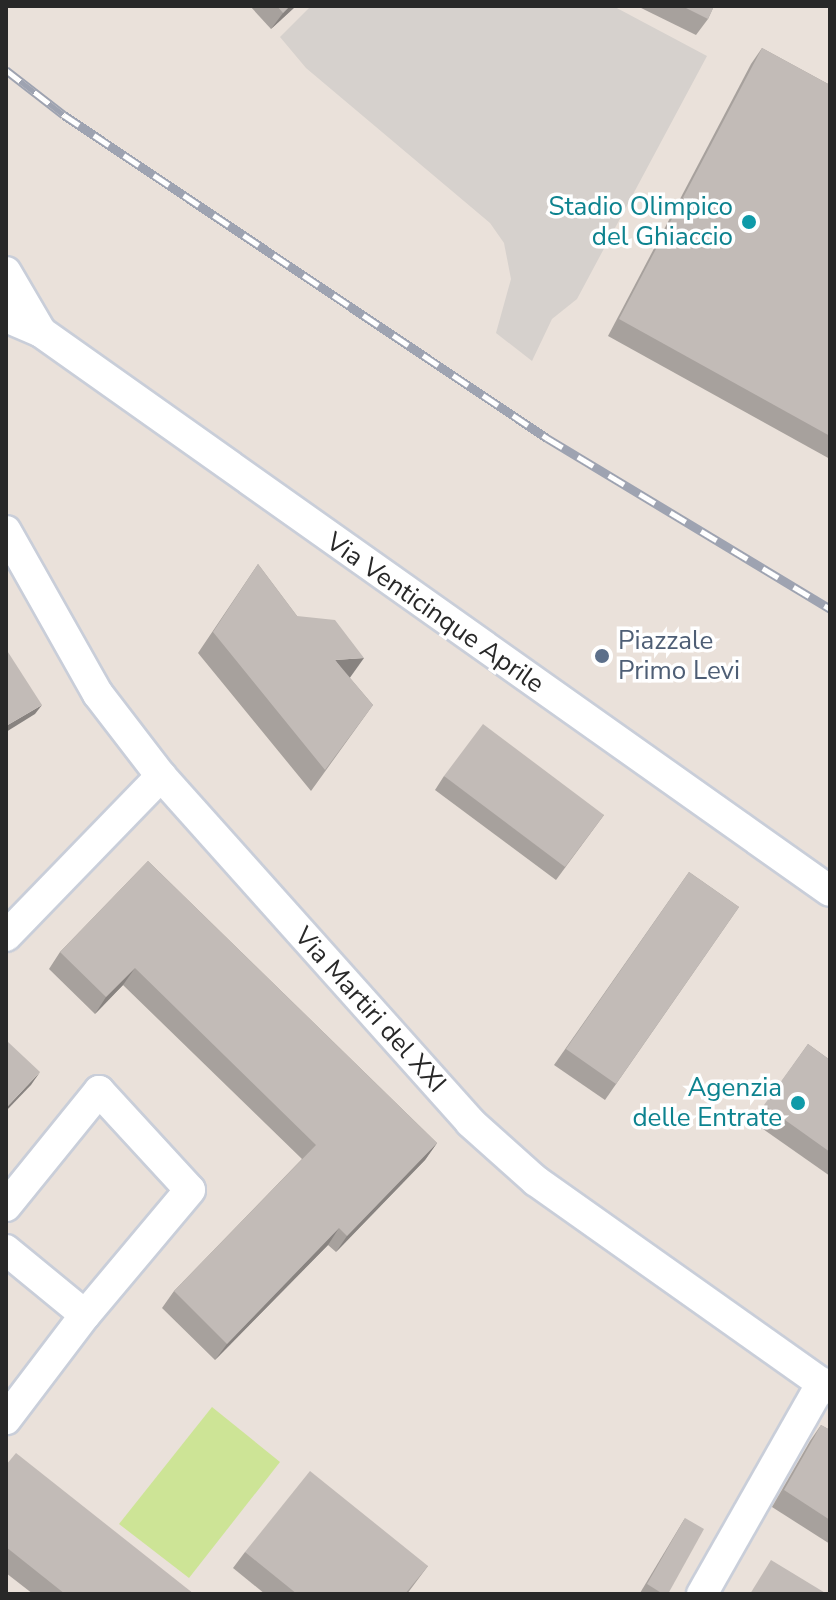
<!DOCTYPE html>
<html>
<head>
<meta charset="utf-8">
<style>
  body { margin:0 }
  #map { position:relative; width:836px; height:1600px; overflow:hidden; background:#eae1da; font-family:"Nunito Sans",sans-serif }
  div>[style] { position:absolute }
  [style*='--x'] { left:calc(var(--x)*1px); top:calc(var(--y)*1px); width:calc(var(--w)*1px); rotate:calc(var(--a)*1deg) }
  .pitch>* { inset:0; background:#cde496 }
  .plaza>* { inset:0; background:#d6d1cd }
  .roads { filter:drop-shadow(2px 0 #c9ced9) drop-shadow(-2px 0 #c9ced9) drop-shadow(0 2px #c9ced9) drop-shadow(0 -2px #c9ced9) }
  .minor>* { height:30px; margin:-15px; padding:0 15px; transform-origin:15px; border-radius:15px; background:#fff }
  .rail>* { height:9px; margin-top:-4.5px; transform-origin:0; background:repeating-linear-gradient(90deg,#fff 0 18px,#9ea3b1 0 36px); box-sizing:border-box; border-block:2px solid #9ea3b1 }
  .wall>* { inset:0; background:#a7a19d }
  .shaded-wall>* { inset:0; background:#888380 }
  .building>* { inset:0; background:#c2bbb7 }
  .dots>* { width:22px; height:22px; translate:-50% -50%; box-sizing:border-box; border:4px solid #fff; border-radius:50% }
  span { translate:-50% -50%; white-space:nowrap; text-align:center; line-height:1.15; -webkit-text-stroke:7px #fff; paint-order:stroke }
  .culture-label { font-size:26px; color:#0d838f }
  .right { translate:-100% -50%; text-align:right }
  .street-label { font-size:26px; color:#282828 }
  .service-label { font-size:26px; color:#4e5e75 }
  .left { translate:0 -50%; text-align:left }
  .frame { position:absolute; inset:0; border:8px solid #282828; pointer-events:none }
</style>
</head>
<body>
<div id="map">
  <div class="pitch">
    <div style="clip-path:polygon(212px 1407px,280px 1462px,189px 1578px,119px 1524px)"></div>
  </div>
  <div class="plaza">
    <div style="clip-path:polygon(311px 6px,613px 6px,707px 56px,577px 299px,552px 319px,532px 361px,496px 333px,511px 279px,504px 243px,490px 223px,306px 68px,280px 37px)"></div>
  </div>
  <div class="roads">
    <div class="minor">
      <div style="--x:6;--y:272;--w:69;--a:59.7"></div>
      <div style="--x:6;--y:317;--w:38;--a:23"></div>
      <div style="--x:41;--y:332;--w:967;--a:35.32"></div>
      <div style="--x:6;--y:531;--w:187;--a:60.6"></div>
      <div style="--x:98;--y:694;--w:103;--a:52.5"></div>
      <div style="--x:161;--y:776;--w:464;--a:48.2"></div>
      <div style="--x:470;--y:1122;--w:89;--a:41.8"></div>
      <div style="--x:536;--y:1181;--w:360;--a:35.3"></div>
      <div style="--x:6;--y:936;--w:223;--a:-45.9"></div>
      <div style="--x:6;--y:1206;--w:148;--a:-51"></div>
      <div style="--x:99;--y:1091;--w:134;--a:47.4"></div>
      <div style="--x:190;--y:1190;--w:163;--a:130"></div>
      <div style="--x:6;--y:1250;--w:102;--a:39.4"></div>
      <div style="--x:85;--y:1315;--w:131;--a:127.2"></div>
      <div style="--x:702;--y:1594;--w:243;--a:-60.4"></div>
    </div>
  </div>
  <div class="rail">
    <div style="--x:6;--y:70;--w:73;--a:37.8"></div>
    <div style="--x:64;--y:115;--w:581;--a:33.77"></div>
    <div style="--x:547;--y:438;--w:331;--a:31.1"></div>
  </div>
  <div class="wall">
    <div style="clip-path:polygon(250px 6px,296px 6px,271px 29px)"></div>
    <div style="clip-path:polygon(637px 6px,714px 6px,708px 19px,696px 35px)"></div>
    <div style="clip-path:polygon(762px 48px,830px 85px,830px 459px,608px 336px,751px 64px)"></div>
    <div style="clip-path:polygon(258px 564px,297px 616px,373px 705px,311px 791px,198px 653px)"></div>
    <div style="clip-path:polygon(444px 776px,604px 815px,556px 880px,435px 790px)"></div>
    <div style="clip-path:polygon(148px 861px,437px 1143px,425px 1160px,336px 1252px,328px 1245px,215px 1360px,162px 1308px,174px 1291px,302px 1159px,123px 985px,95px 1014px,49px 969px,60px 952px)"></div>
    <div style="clip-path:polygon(689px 872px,739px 907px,605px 1100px,554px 1065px)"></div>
    <div style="clip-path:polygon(808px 1044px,830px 1060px,830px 1176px,753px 1122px)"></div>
    <div style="clip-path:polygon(821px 1425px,830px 1430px,830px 1544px,772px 1507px,810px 1441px)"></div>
    <div style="clip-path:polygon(6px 1465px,194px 1594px,33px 1594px,6px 1573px)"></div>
    <div style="clip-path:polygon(685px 1518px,668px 1594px,642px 1594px,640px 1593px)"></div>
    <div style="clip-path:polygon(245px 1552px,428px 1566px,407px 1594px,265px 1594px,233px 1568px)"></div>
  </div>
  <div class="shaded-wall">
    <div style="clip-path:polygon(290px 6px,296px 6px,271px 29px,283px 13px)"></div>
    <div style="clip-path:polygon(364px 658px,349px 679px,335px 660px)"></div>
    <div style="clip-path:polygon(42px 705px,35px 714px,6px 732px,6px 726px)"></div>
    <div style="clip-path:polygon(135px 968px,123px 985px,95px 1014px,106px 997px)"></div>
    <div style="clip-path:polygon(40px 1072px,31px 1085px,6px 1111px,6px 1108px)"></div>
    <div style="clip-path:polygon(437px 1143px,425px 1160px,336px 1252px,347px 1236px)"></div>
    <div style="clip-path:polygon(339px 1228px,328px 1245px,215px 1360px,227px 1344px)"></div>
  </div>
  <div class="building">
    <div style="clip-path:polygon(277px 6px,290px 6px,283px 13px)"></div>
    <div style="clip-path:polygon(682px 6px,714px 6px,708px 19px)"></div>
    <div style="clip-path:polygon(762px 48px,830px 85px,830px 436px,619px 319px)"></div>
    <div style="clip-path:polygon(258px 564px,297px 616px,335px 620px,364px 658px,335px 660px,373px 705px,325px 770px,213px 632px)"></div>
    <div style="clip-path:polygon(6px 649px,42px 705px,6px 726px)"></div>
    <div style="clip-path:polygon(483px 724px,604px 815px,565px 867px,444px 776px)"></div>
    <div style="clip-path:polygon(148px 861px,437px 1143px,347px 1236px,339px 1228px,227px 1344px,174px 1291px,316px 1145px,135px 968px,106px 997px,60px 952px)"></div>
    <div style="clip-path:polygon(689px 872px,739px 907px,616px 1084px,566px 1049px)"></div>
    <div style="clip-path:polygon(7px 1041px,40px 1072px,6px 1108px,6px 1042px)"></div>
    <div style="clip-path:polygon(808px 1044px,830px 1060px,830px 1152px,764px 1105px)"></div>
    <div style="clip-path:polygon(821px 1425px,830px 1430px,830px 1520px,784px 1490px)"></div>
    <div style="clip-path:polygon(16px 1453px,194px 1594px,65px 1594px,6px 1547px,6px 1465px)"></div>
    <div style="clip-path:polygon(310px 1471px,428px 1566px,405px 1594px,297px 1594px,245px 1552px)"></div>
    <div style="clip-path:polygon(685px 1518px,704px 1529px,668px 1594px,663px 1594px,647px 1584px)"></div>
    <div style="clip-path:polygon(771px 1560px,827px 1594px,750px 1594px)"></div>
  </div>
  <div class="dots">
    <div style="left:749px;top:222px;background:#0f9aa8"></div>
    <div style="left:602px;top:656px;background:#5c6f8a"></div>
    <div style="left:798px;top:1103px;background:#0f9aa8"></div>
  </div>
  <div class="culture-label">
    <span class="right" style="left:733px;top:222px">Stadio Olimpico<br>del Ghiaccio</span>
    <span class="right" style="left:782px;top:1103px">Agenzia<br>delle Entrate</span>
  </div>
  <div class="street-label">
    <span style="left:435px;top:613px;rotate:35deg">Via Venticinque Aprile</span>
    <span style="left:370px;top:1010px;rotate:48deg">Via Martiri del XXI</span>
  </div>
  <div class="service-label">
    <span class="left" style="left:618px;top:656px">Piazzale<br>Primo Levi</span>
  </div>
  <div class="frame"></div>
</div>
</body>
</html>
